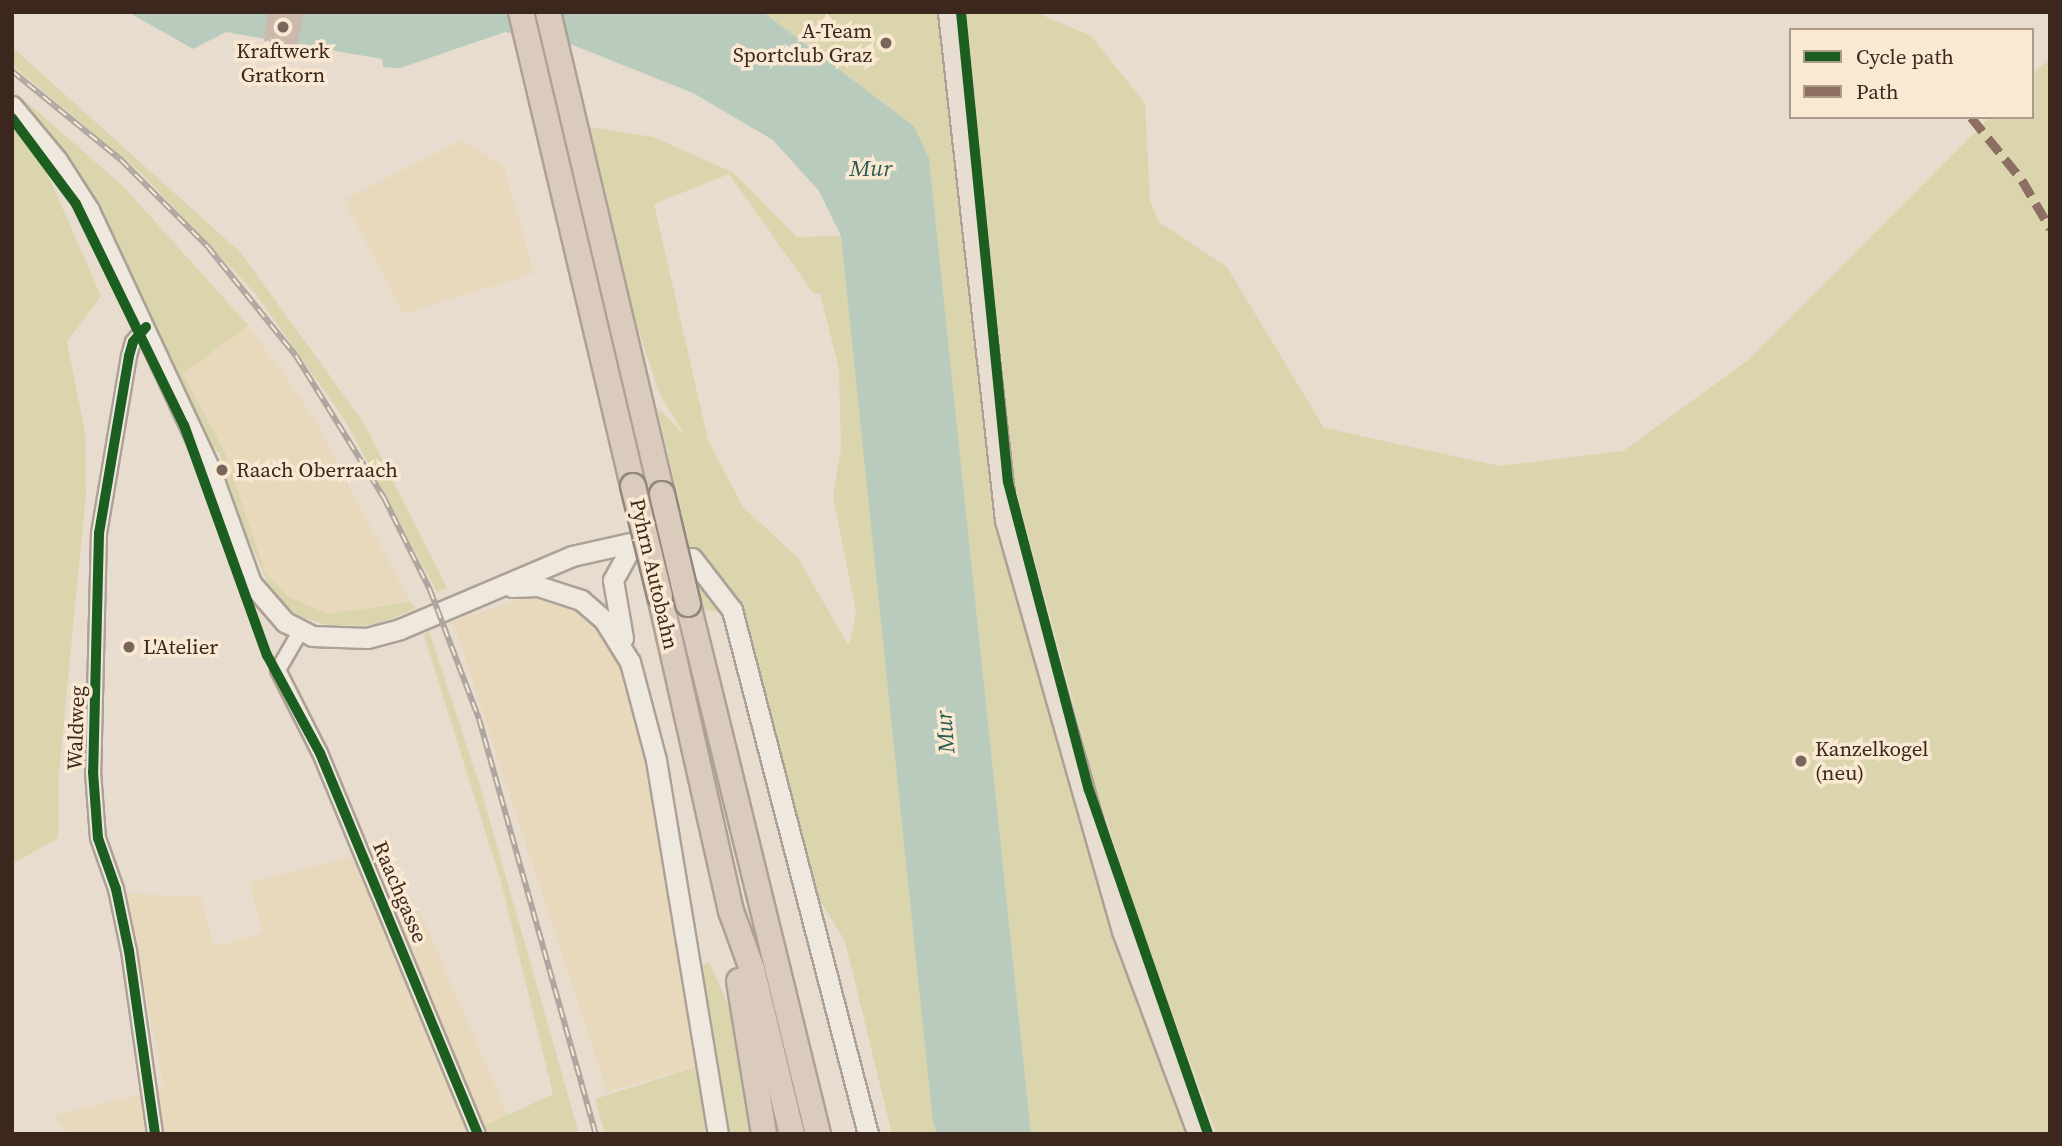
<!DOCTYPE html>
<html>
<head>
<meta charset="utf-8">
<style>
  body { margin:0 }
  #map { position:relative; width:2062px; height:1146px; overflow:hidden; background:#e7dccd; font-family:"Source Serif 4",serif }
  div>[style] { position:absolute }
  [style*='--x'] { left:calc(var(--x)*1px); top:calc(var(--y)*1px); width:calc(var(--w)*1px); rotate:calc(var(--a)*1deg) }
  .farmland>* { inset:0; background:#e8d9bc }
  .green>* { inset:0; background:#dbd5ae }
  .water>* { inset:0; background:#b9cbbd }
  .building>* { inset:0; background:#ccb9ad }
  .roads { filter:drop-shadow(2px 0 #aca196) drop-shadow(-2px 0 #aca196) drop-shadow(0 2px #aca196) drop-shadow(0 -2px #aca196) }
  .street>* { height:14px; margin:-7px; padding:0 7px; transform-origin:7px; border-radius:7px; background:#efe8df }
  .secondary>* { height:19px; margin:-9.5px; padding:0 9.5px; transform-origin:9.5px; border-radius:9.5px; background:#efe8df }
  .primary>* { height:21px; margin:-10.5px; padding:0 10.5px; transform-origin:10.5px; border-radius:10.5px; background:#e7ddd0 }
  .highway>* { height:24px; margin:-12px; padding:0 12px; transform-origin:12px; border-radius:12px; background:#dacbbd }
  .rail>* { height:6px; margin-top:-3px; transform-origin:0; background:repeating-linear-gradient(90deg,#f9e8d2 0 10px,#aea69f 0 20px); box-sizing:border-box; border-block:2px solid #aea69f }
  .bridges { filter:drop-shadow(2px 0 #92877d) drop-shadow(-2px 0 #92877d) drop-shadow(0 2px #92877d) drop-shadow(0 -2px #92877d) }
  .highway-bridge>* { height:24px; margin:-12px; padding:0 12px; transform-origin:12px; border-radius:12px; background:#dacbbd }
  .quiet>* { height:9px; margin-top:-4.5px; transform-origin:0; background:repeating-linear-gradient(90deg,#8d6e63 0 18px,transparent 0 27px) }
  .cycleway>* { height:10px; margin:-5px; padding:0 5px; transform-origin:5px; border-radius:5px; background:#1b5e20 }
  .dots>* { width:19px; height:19px; translate:-50% -50%; box-sizing:border-box; border:4px solid #f9e8d2; border-radius:50% }
  span { translate:-50% -50%; white-space:nowrap; text-align:center; line-height:1.15; -webkit-text-stroke:7px #f9e8d2; paint-order:stroke }
  .poi-label { font-size:21px; color:#3c271d }
  .right { translate:-100% -50%; text-align:right }
  .left { translate:0 -50%; text-align:left }
  .street-label { font-size:21px; color:#3c271d }
  .water-label { font-size:23px; color:#2a5d53; font-style:italic }
  .frame { position:absolute; inset:0; border:14px solid #3c271d; pointer-events:none }
  .legend { position:absolute; left:1789px; top:28px; width:245px; height:91px; box-sizing:border-box; background:#f9e8d2; border:2px solid #ad9b8a; margin:0; padding:9px 12px; list-style:none; font-size:21px; color:#3c271d }
  .legend li { display:flex; align-items:center; gap:14px; height:35px }
  .legend b { width:35px; border:2px solid #ad9b8a }
</style>
</head>
<body>
<div id="map">
  <div class="farmland">
    <div style="clip-path:polygon(463px 140px,504px 167px,534px 273px,403px 314px,344px 200px)"></div>
    <div style="clip-path:polygon(248px 325px,312px 415px,410px 602px,328px 614px,287px 596px,265px 572px,224px 450px,183px 374px)"></div>
    <div style="clip-path:polygon(528px 597px,563px 602px,590px 617px,615px 648px,632px 690px,652px 776px,676px 915px,696px 1066px,607px 1092px,453px 621px)"></div>
    <div style="clip-path:polygon(356px 856px,385px 921px,419px 910px,508px 1115px,483px 1127px,485px 1134px,68px 1134px,54px 1115px,164px 1089px,126px 894px,200px 896px,214px 947px,262px 933px,250px 882px)"></div>
  </div>
  <div class="green">
    <div style="clip-path:polygon(763px 12px,938px 12px,987px 454px,1009px 563px,1102px 898px,1190px 1134px,1031px 1134px,929px 158px,914px 126px)"></div>
    <div style="clip-path:polygon(966px 12px,1035px 12px,1091px 36px,1145px 103px,1150px 202px,1159px 222px,1227px 267px,1324px 428px,1500px 466px,1623px 451px,1747px 361px,1990px 117px,2032px 117px,2032px 74px,2050px 58px,2050px 1134px,1217px 1134px,1150px 956px,1095px 784px,1014px 483px)"></div>
    <div style="clip-path:polygon(12px 47px,240px 252px,364px 423px,447px 588px,437px 592px,345px 420px,255px 293px,141px 173px,12px 65px)"></div>
    <div style="clip-path:polygon(14px 91px,123px 186px,248px 325px,183px 374px,224px 450px,265px 572px,287px 596px,328px 614px,410px 602px,416px 608px,377px 625px,331px 626px,300px 617px,275px 598px,234px 507px,220px 454px,207px 443px,98px 211px,32px 126px)"></div>
    <div style="clip-path:polygon(evenodd,590px 127px,653px 137px,734px 173px,797px 237px,841px 236px,937px 1134px,892px 1134px,845px 941px,821px 902px,801px 903px,723px 614px,704px 609px,657px 407px,685px 436px,659px 393px,634px 316px,590px 127px,729px 174px,814px 294px,820px 293px,839px 369px,841px 448px,833px 497px,856px 612px,849px 646px,797px 557px,743px 507px,708px 440px,654px 204px,729px 174px)"></div>
    <div style="clip-path:polygon(12px 128px,40px 157px,101px 296px,67px 342px,85px 432px,86px 493px,59px 773px,58px 838px,12px 864px)"></div>
    <div style="clip-path:polygon(429px 631px,479px 783px,579px 1134px,485px 1134px,482px 1127px,553px 1094px,501px 882px,424px 635px)"></div>
    <div style="clip-path:polygon(709px 962px,740px 1030px,755px 1134px,725px 1134px,698px 968px)"></div>
    <div style="clip-path:polygon(702px 1065px,715px 1134px,605px 1134px,595px 1099px)"></div>
  </div>
  <div class="water">
    <div style="clip-path:polygon(128px 12px,763px 12px,914px 126px,929px 158px,1031px 1134px,937px 1134px,933px 1123px,841px 236px,819px 191px,773px 140px,693px 93px,573px 45px,505px 32px,400px 68px,383px 67px,382px 59px,226px 32px,193px 49px)"></div>
  </div>
  <div class="building">
    <div style="clip-path:polygon(267px 12px,304px 12px,297px 47px,264px 41px)"></div>
  </div>
  <div class="roads">
    <div class="street">
      <div style="--x:146;--y:327;--w:20;--a:131"></div>
      <div style="--x:133;--y:342;--w:15;--a:106"></div>
      <div style="--x:129;--y:356;--w:180;--a:99.6"></div>
      <div style="--x:99;--y:533;--w:239;--a:91.4"></div>
      <div style="--x:93;--y:772;--w:66;--a:85.7"></div>
      <div style="--x:98;--y:838;--w:54;--a:70.6"></div>
      <div style="--x:116;--y:889;--w:63;--a:78.2"></div>
      <div style="--x:129;--y:951;--w:185;--a:81.9"></div>
      <div style="--x:300;--y:632;--w:44;--a:120.1"></div>
      <div style="--x:278;--y:670;--w:93;--a:63.2"></div>
      <div style="--x:320;--y:753;--w:412;--a:67.5"></div>
    </div>
    <div class="secondary">
      <div style="--x:12;--y:106;--w:70;--a:50.2"></div>
      <div style="--x:57;--y:160;--w:59;--a:57.4"></div>
      <div style="--x:89;--y:210;--w:286;--a:65"></div>
      <div style="--x:210;--y:469;--w:121;--a:70.2"></div>
      <div style="--x:251;--y:583;--w:52;--a:48.9"></div>
      <div style="--x:285;--y:622;--w:30;--a:27"></div>
      <div style="--x:312;--y:636;--w:55;--a:2.1"></div>
      <div style="--x:367;--y:638;--w:34;--a:-15"></div>
      <div style="--x:400;--y:629;--w:187;--a:-23"></div>
      <div style="--x:572;--y:556;--w:64;--a:-12.7"></div>
      <div style="--x:692;--y:558;--w:66;--a:52.4"></div>
      <div style="--x:732;--y:610;--w:541;--a:75.45"></div>
      <div style="--x:512;--y:587;--w:26;--a:-2"></div>
      <div style="--x:538;--y:586;--w:45;--a:18"></div>
      <div style="--x:581;--y:600;--w:30;--a:41"></div>
      <div style="--x:604;--y:620;--w:49;--a:58.2"></div>
      <div style="--x:630;--y:662;--w:101;--a:75.1"></div>
      <div style="--x:656;--y:760;--w:379;--a:80.6"></div>
      <div style="--x:623;--y:638;--w:59;--a:-99.8"></div>
      <div style="--x:613;--y:580;--w:43;--a:-61.1"></div>
    </div>
    <div class="primary">
      <div style="--x:949;--y:12;--w:511;--a:83.6"></div>
      <div style="--x:1006;--y:520;--w:427;--a:74.1"></div>
      <div style="--x:1123;--y:931;--w:217;--a:69.5"></div>
    </div>
    <div class="highway">
      <div style="--x:521;--y:12;--w:487;--a:76.7"></div>
      <div style="--x:548;--y:12;--w:495;--a:76.7"></div>
      <div style="--x:660;--y:596;--w:323;--a:77.3"></div>
      <div style="--x:731;--y:911;--w:62;--a:70.1"></div>
      <div style="--x:752;--y:969;--w:170;--a:76.4"></div>
      <div style="--x:688;--y:604;--w:546;--a:76.22"></div>
      <div style="--x:739;--y:981;--w:155;--a:80.7"></div>
    </div>
  </div>
  <div class="rail">
    <div style="--x:12;--y:71;--w:141;--a:39.2"></div>
    <div style="--x:121;--y:160;--w:123;--a:45"></div>
    <div style="--x:208;--y:247;--w:140;--a:51.1"></div>
    <div style="--x:296;--y:356;--w:167;--a:58.2"></div>
    <div style="--x:384;--y:498;--w:103;--a:63.4"></div>
    <div style="--x:430;--y:590;--w:138;--a:69.2"></div>
    <div style="--x:479;--y:719;--w:431;--a:74.3"></div>
  </div>
  <div class="bridges">
    <div class="highway-bridge">
      <div style="--x:633;--y:486;--w:113;--a:76.2"></div>
      <div style="--x:662;--y:494;--w:113;--a:76.7"></div>
    </div>
  </div>
  <div class="quiet">
    <div style="--x:1971;--y:117;--w:81;--a:51"></div>
    <div style="--x:2022;--y:180;--w:56;--a:59.7"></div>
  </div>
  <div class="cycleway">
    <div style="--x:961;--y:12;--w:472;--a:84.3"></div>
    <div style="--x:1008;--y:482;--w:318;--a:75.3"></div>
    <div style="--x:1089;--y:790;--w:364;--a:70.9"></div>
    <div style="--x:12;--y:118;--w:107;--a:53.3"></div>
    <div style="--x:76;--y:204;--w:246;--a:64"></div>
    <div style="--x:184;--y:425;--w:245;--a:70.2"></div>
    <div style="--x:267;--y:655;--w:111;--a:61.6"></div>
    <div style="--x:320;--y:753;--w:412;--a:67.5"></div>
    <div style="--x:146;--y:327;--w:20;--a:131"></div>
    <div style="--x:133;--y:342;--w:15;--a:106"></div>
    <div style="--x:129;--y:356;--w:180;--a:99.6"></div>
    <div style="--x:99;--y:533;--w:239;--a:91.4"></div>
    <div style="--x:93;--y:772;--w:66;--a:85.7"></div>
    <div style="--x:98;--y:838;--w:54;--a:70.6"></div>
    <div style="--x:116;--y:889;--w:63;--a:78.2"></div>
    <div style="--x:129;--y:951;--w:185;--a:81.9"></div>
  </div>
  <div class="dots">
    <div style="left:283px;top:27px;background:#78665b"></div>
    <div style="left:886px;top:43px;background:#78665b"></div>
    <div style="left:222px;top:470px;background:#78665b"></div>
    <div style="left:129px;top:647px;background:#78665b"></div>
    <div style="left:1801px;top:761px;background:#78665b"></div>
  </div>
  <div class="poi-label">
    <span class="right" style="left:872px;top:43px">A-Team<br>Sportclub Graz</span>
    <span style="left:283px;top:63px">Kraftwerk<br>Gratkorn</span>
    <span class="left" style="left:236px;top:470px">Raach Oberraach</span>
    <span class="left" style="left:143px;top:647px">L'Atelier</span>
    <span class="left" style="left:1815px;top:761px">Kanzelkogel<br>(neu)</span>
  </div>
  <div class="street-label">
    <span style="left:654px;top:574px;rotate:77deg">Pyhrn Autobahn</span>
    <span style="left:76px;top:728px;rotate:-88deg">Waldweg</span>
    <span style="left:400px;top:892px;rotate:67deg">Raachgasse</span>
  </div>
  <div class="water-label">
    <span style="left:871px;top:168px">Mur</span>
    <span style="left:945px;top:732px;rotate:-95deg">Mur</span>
  </div>
  <div class="frame"></div>
  <ul class="legend">
  <li><b style="height:9px;background:#1b5e20"></b>Cycle path</li>
  <li><b style="height:9px;background:#8d6e63"></b>Path</li>
  </ul>
</div>
</body>
</html>
